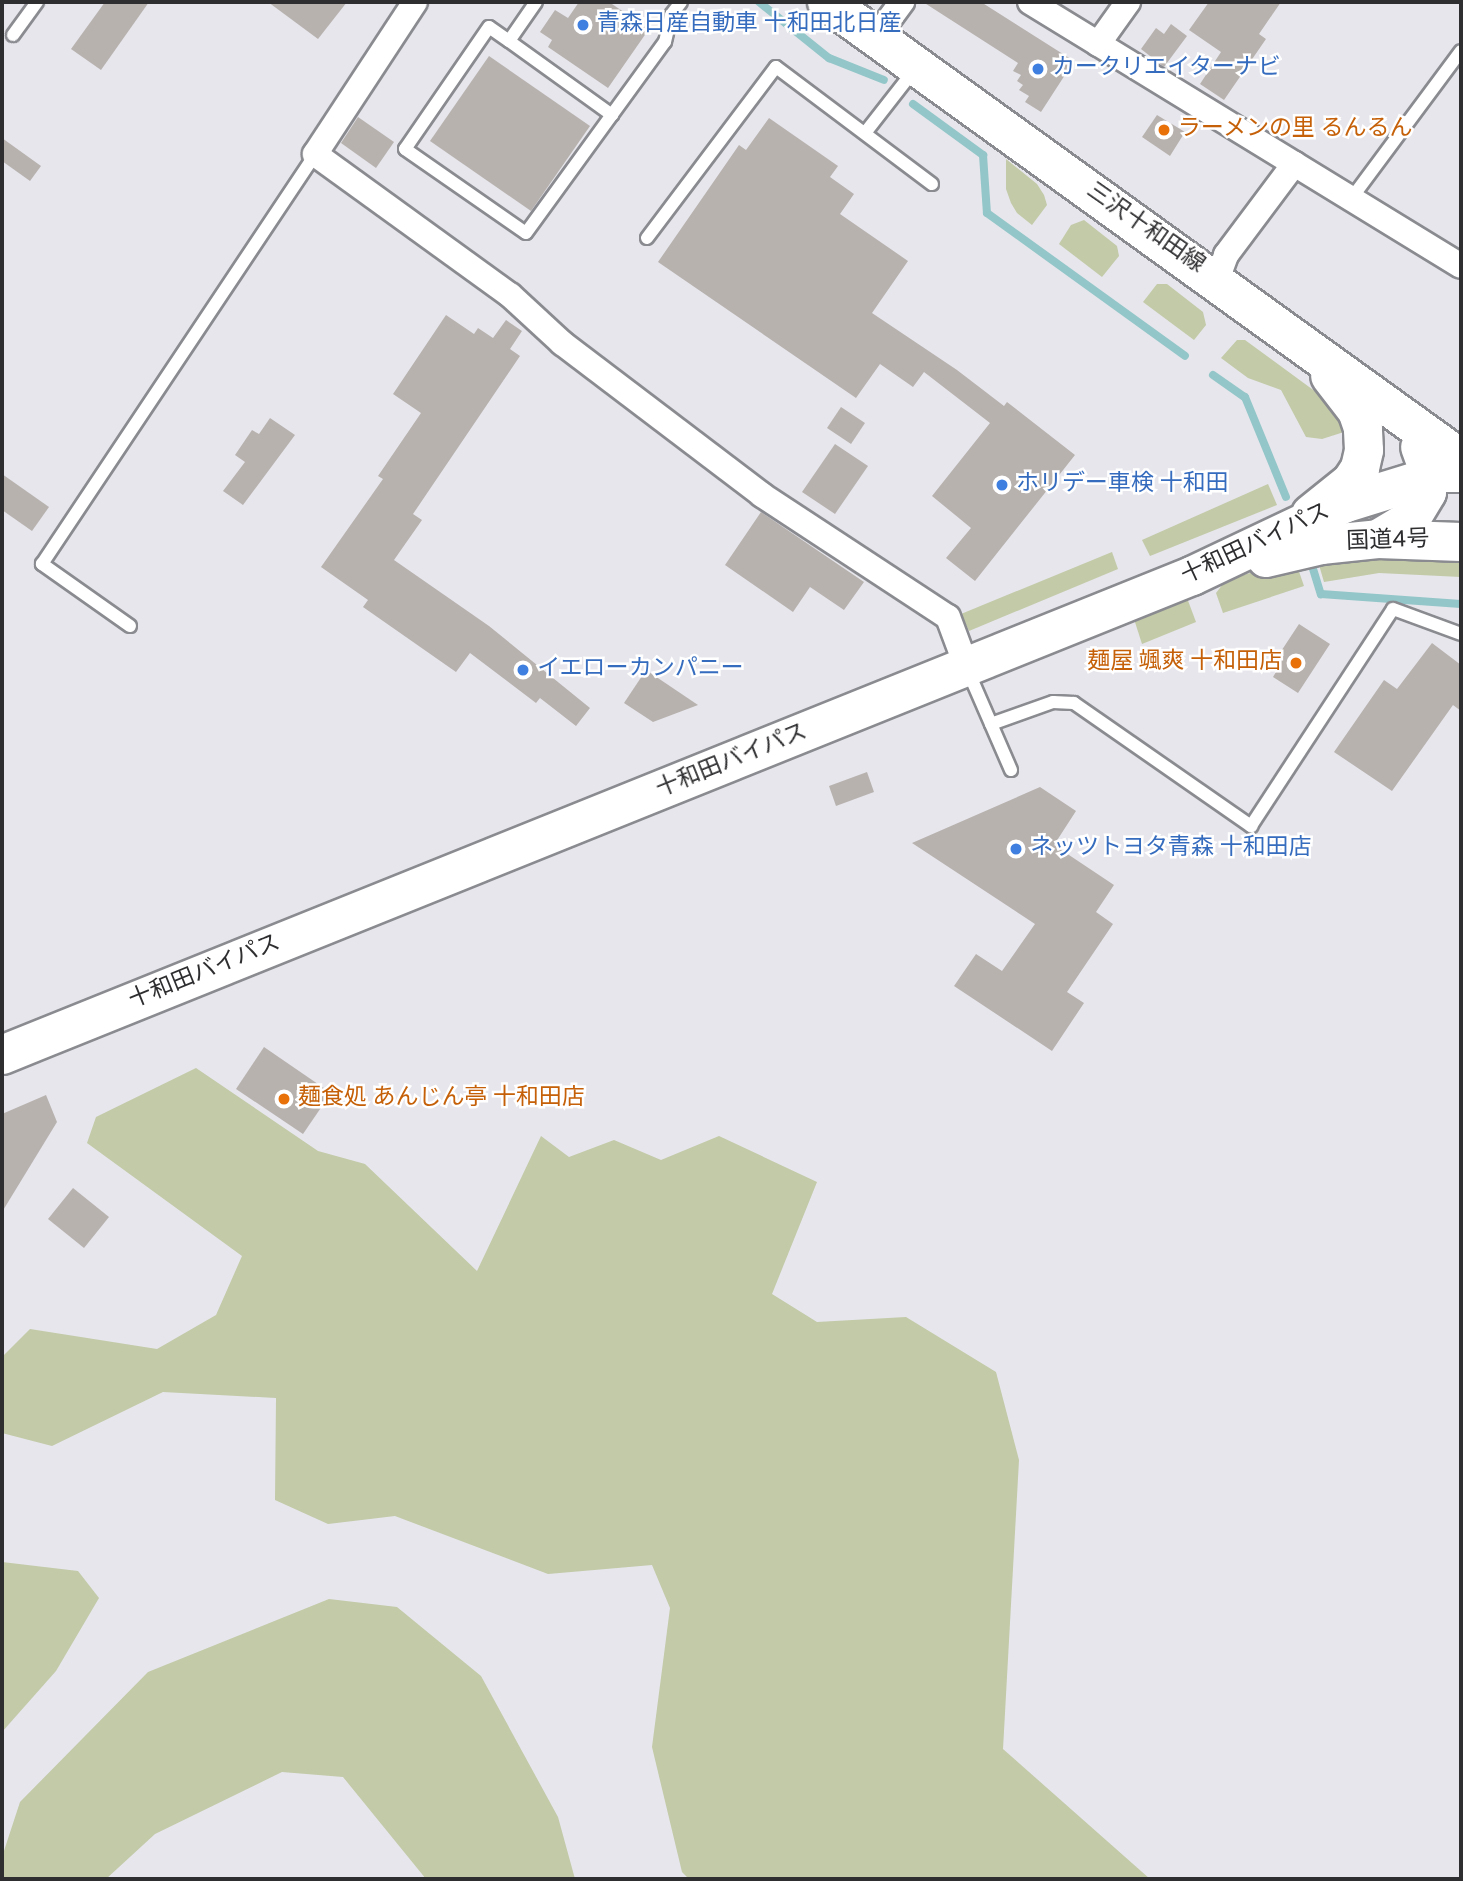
<!DOCTYPE html>
<html>
<head>
<meta charset="utf-8">
<style>
  body { margin:0 }
  #map { position:relative; width:1463px; height:1881px; overflow:hidden; background:#e6e6ec; font-family:Overpass,"Noto Sans JP",sans-serif }
  div>[style] { position:absolute }
  [style*='--x'] { left:calc(var(--x)*1px); top:calc(var(--y)*1px); width:calc(var(--w)*1px); rotate:calc(var(--a)*1deg) }
  .green>* { inset:0; background:#c2caa7 }
  .stream>* { height:8px; margin:-4px; padding:0 4px; transform-origin:4px; border-radius:4px; background:#93c6c8 }
  .building>* { inset:0; background:#b8b2af }
  .roads { filter:drop-shadow(2px 0 #8a8b90) drop-shadow(-2px 0 #8a8b90) drop-shadow(0 2px #8a8b90) drop-shadow(0 -2px #8a8b90) }
  .lane>* { height:12px; margin:-6px; padding:0 6px; transform-origin:6px; border-radius:6px; background:#fff }
  .street>* { height:24px; margin:-12px; padding:0 12px; transform-origin:12px; border-radius:12px; background:#fff }
  .primary>* { height:38px; margin:-19px; padding:0 19px; transform-origin:19px; border-radius:19px; background:#fff }
  .highway>* { height:38px; margin:-19px; padding:0 19px; transform-origin:19px; border-radius:19px; background:#fff }
  .dots>* { width:19px; height:19px; translate:-50% -50%; box-sizing:border-box; border:4px solid #fff; border-radius:50% }
  span { translate:-50% -50%; white-space:nowrap; text-align:center; line-height:1.15; -webkit-text-stroke:5px #fff; paint-order:stroke }
  .shop-label { font-size:23px; color:#366cbe }
  .left { translate:0 -50%; text-align:left }
  .food-label { font-size:23px; color:#c56008 }
  .right { translate:-100% -50%; text-align:right }
  .street-label { font-size:23px; color:#2e2e30 }
  .frame { position:absolute; inset:0; border:4px solid #2e2e30; pointer-events:none }
</style>
</head>
<body>
<div id="map">
  <div class="green">
    <div style="clip-path:polygon(1006px 159px,1037px 184px,1044px 195px,1047px 205px,1032px 225px,1017px 213px,1011px 203px,1006px 189px)"></div>
    <div style="clip-path:polygon(1084px 220px,1117px 246px,1119px 256px,1102px 277px,1059px 244px,1071px 225px)"></div>
    <div style="clip-path:polygon(1157px 284px,1167px 284px,1203px 312px,1206px 325px,1194px 340px,1143px 302px)"></div>
    <div style="clip-path:polygon(1237px 340px,1245px 340px,1316px 392px,1333px 412px,1344px 432px,1322px 439px,1306px 437px,1281px 390px,1248px 378px,1221px 358px)"></div>
    <div style="clip-path:polygon(1268px 484px,1277px 505px,1150px 556px,1142px 540px)"></div>
    <div style="clip-path:polygon(1112px 552px,1118px 569px,969px 631px,961px 614px)"></div>
    <div style="clip-path:polygon(1461px 552px,1461px 577px,1379px 573px,1324px 582px,1317px 558px)"></div>
    <div style="clip-path:polygon(1295px 560px,1304px 586px,1223px 613px,1216px 593px,1226px 580px)"></div>
    <div style="clip-path:polygon(1187px 598px,1196px 622px,1142px 644px,1134px 619px)"></div>
    <div style="clip-path:polygon(196px 1068px,318px 1151px,365px 1164px,477px 1271px,541px 1136px,569px 1157px,614px 1140px,661px 1160px,719px 1136px,817px 1182px,772px 1294px,817px 1322px,906px 1317px,996px 1372px,1019px 1460px,1003px 1749px,1150px 1879px,689px 1879px,682px 1872px,652px 1747px,670px 1608px,652px 1565px,548px 1574px,395px 1516px,328px 1524px,275px 1500px,276px 1398px,163px 1392px,52px 1446px,2px 1433px,2px 1357px,30px 1329px,157px 1349px,216px 1315px,242px 1256px,87px 1143px,96px 1117px)"></div>
    <div style="clip-path:polygon(2px 1562px,78px 1571px,99px 1598px,56px 1671px,2px 1732px)"></div>
    <div style="clip-path:polygon(329px 1599px,397px 1607px,481px 1676px,558px 1817px,575px 1879px,426px 1879px,343px 1777px,282px 1772px,155px 1834px,106px 1879px,2px 1879px,2px 1857px,20px 1802px,148px 1672px)"></div>
  </div>
  <div class="stream">
    <div style="--x:759;--y:2;--w:90;--a:38.7"></div>
    <div style="--x:829;--y:58;--w:59;--a:21.8"></div>
    <div style="--x:913;--y:104;--w:87;--a:36.1"></div>
    <div style="--x:983;--y:155;--w:58;--a:86.1"></div>
    <div style="--x:987;--y:213;--w:244;--a:35.8"></div>
    <div style="--x:1213;--y:375;--w:39;--a:35"></div>
    <div style="--x:1245;--y:397;--w:108;--a:67.7"></div>
    <div style="--x:1310;--y:559;--w:37;--a:73"></div>
    <div style="--x:1321;--y:594;--w:140;--a:4.1"></div>
  </div>
  <div class="building">
    <div style="clip-path:polygon(105px 2px,149px 2px,101px 70px,71px 49px)"></div>
    <div style="clip-path:polygon(268px 2px,347px 2px,318px 39px)"></div>
    <div style="clip-path:polygon(579px 2px,609px 2px,649px 29px,608px 88px,548px 47px,552px 40px,540px 32px,555px 10px,568px 18px)"></div>
    <div style="clip-path:polygon(923px 2px,981px 2px,1074px 61px,1041px 112px,1025px 102px,1029px 96px,1019px 90px,1023px 85px,1017px 81px,1021px 75px,1013px 71px,1018px 63px)"></div>
    <div style="clip-path:polygon(1209px 2px,1281px 2px,1259px 34px,1266px 39px,1224px 100px,1200px 84px,1221px 52px,1189px 30px)"></div>
    <div style="clip-path:polygon(1171px 24px,1187px 36px,1164px 67px,1141px 49px,1156px 28px,1164px 34px)"></div>
    <div style="clip-path:polygon(489px 56px,590px 126px,531px 211px,430px 141px)"></div>
    <div style="clip-path:polygon(1157px 115px,1185px 132px,1170px 156px,1142px 137px)"></div>
    <div style="clip-path:polygon(358px 117px,394px 142px,376px 168px,341px 143px)"></div>
    <div style="clip-path:polygon(769px 118px,838px 166px,830px 177px,854px 194px,840px 214px,908px 261px,872px 313px,957px 370px,1004px 406px,1007px 402px,1075px 455px,975px 581px,946px 558px,971px 528px,932px 496px,990px 423px,924px 372px,913px 387px,880px 364px,856px 398px,658px 262px,739px 145px,746px 150px)"></div>
    <div style="clip-path:polygon(2px 138px,41px 166px,30px 181px,2px 161px)"></div>
    <div style="clip-path:polygon(446px 315px,474px 334px,478px 328px,493px 338px,506px 320px,522px 331px,510px 349px,520px 356px,413px 514px,422px 520px,394px 560px,489px 626px,590px 708px,576px 726px,540px 698px,536px 703px,470px 653px,456px 672px,363px 607px,368px 600px,321px 567px,383px 479px,378px 476px,421px 413px,393px 394px)"></div>
    <div style="clip-path:polygon(841px 407px,865px 423px,851px 444px,827px 428px)"></div>
    <div style="clip-path:polygon(270px 418px,295px 435px,243px 505px,223px 491px,245px 462px,235px 455px,252px 430px,259px 434px)"></div>
    <div style="clip-path:polygon(835px 444px,868px 466px,835px 514px,802px 492px)"></div>
    <div style="clip-path:polygon(2px 474px,49px 507px,32px 531px,2px 510px)"></div>
    <div style="clip-path:polygon(761px 512px,864px 582px,844px 610px,810px 587px,793px 612px,725px 565px)"></div>
    <div style="clip-path:polygon(1299px 624px,1330px 644px,1298px 693px,1273px 677px,1276px 672px,1270px 668px)"></div>
    <div style="clip-path:polygon(1432px 643px,1461px 665px,1461px 711px,1453px 705px,1392px 791px,1334px 752px,1384px 680px,1397px 689px)"></div>
    <div style="clip-path:polygon(646px 670px,698px 705px,653px 722px,624px 703px)"></div>
    <div style="clip-path:polygon(867px 772px,874px 792px,836px 806px,829px 786px)"></div>
    <div style="clip-path:polygon(1040px 787px,1076px 811px,1054px 845px,1114px 885px,1096px 912px,1113px 924px,1067px 992px,1084px 1003px,1052px 1051px,954px 986px,976px 954px,1002px 971px,1035px 924px,912px 843px)"></div>
    <div style="clip-path:polygon(264px 1047px,331px 1093px,303px 1134px,236px 1089px)"></div>
    <div style="clip-path:polygon(46px 1095px,57px 1122px,2px 1212px,2px 1114px)"></div>
    <div style="clip-path:polygon(73px 1188px,109px 1217px,84px 1248px,48px 1219px)"></div>
  </div>
  <div class="roads">
    <div class="lane">
      <div style="--x:536;--y:2;--w:47;--a:124.7"></div>
      <div style="--x:509;--y:41;--w:24;--a:-145"></div>
      <div style="--x:489;--y:27;--w:148;--a:124.5"></div>
      <div style="--x:405;--y:149;--w:147;--a:34.8"></div>
      <div style="--x:526;--y:233;--w:236;--a:-54"></div>
      <div style="--x:665;--y:42;--w:28;--a:-77"></div>
      <div style="--x:671;--y:15;--w:16;--a:-52"></div>
      <div style="--x:13;--y:35;--w:41;--a:-54"></div>
      <div style="--x:509;--y:41;--w:127;--a:35.7"></div>
      <div style="--x:865;--y:133;--w:81;--a:-52"></div>
      <div style="--x:1351;--y:199;--w:184;--a:-53.4"></div>
      <div style="--x:647;--y:238;--w:214;--a:-53"></div>
      <div style="--x:776;--y:67;--w:195;--a:36.9"></div>
      <div style="--x:130;--y:626;--w:108;--a:-144.8"></div>
      <div style="--x:42;--y:564;--w:493;--a:-56.3"></div>
      <div style="--x:968;--y:671;--w:108;--a:66.5"></div>
      <div style="--x:991;--y:724;--w:66;--a:-19.5"></div>
      <div style="--x:1053;--y:702;--w:21;--a:3"></div>
      <div style="--x:1074;--y:703;--w:216;--a:34.8"></div>
      <div style="--x:1251;--y:826;--w:259;--a:-56.8"></div>
      <div style="--x:1393;--y:609;--w:72;--a:20.2"></div>
    </div>
    <div class="street">
      <div style="--x:415;--y:2;--w:182;--a:123.3"></div>
      <div style="--x:315;--y:154;--w:241;--a:35.9"></div>
      <div style="--x:510;--y:295;--w:71;--a:42.7"></div>
      <div style="--x:562;--y:343;--w:251;--a:37.2"></div>
      <div style="--x:762;--y:495;--w:222;--a:33.3"></div>
      <div style="--x:948;--y:617;--w:54;--a:69.6"></div>
      <div style="--x:1030;--y:2;--w:505;--a:31.49"></div>
      <div style="--x:876;--y:37;--w:44;--a:-53.4"></div>
      <div style="--x:1098;--y:44;--w:52;--a:-54.5"></div>
      <div style="--x:1217;--y:280;--w:27;--a:-70"></div>
      <div style="--x:1226;--y:255;--w:114;--a:-53.2"></div>
    </div>
    <div class="primary">
      <div style="--x:827;--y:2;--w:782;--a:35.78"></div>
      <div style="--x:1311;--y:514;--w:51;--a:-38.7"></div>
      <div style="--x:1351;--y:482;--w:17;--a:-57"></div>
      <div style="--x:1360;--y:468;--w:18;--a:-77"></div>
      <div style="--x:1364;--y:450;--w:22;--a:-93"></div>
      <div style="--x:1363;--y:428;--w:18;--a:-109"></div>
      <div style="--x:1357;--y:411;--w:44;--a:-127.6"></div>
      <div style="--x:1378;--y:539;--w:39;--a:-31"></div>
      <div style="--x:1411;--y:519;--w:31;--a:-59"></div>
      <div style="--x:1427;--y:492;--w:26;--a:-90"></div>
      <div style="--x:1427;--y:466;--w:20;--a:-110"></div>
    </div>
    <div class="highway">
      <div style="--x:1266;--y:558;--w:57;--a:-13.3"></div>
      <div style="--x:1321;--y:545;--w:57;--a:-6"></div>
      <div style="--x:1378;--y:539;--w:83;--a:2.1"></div>
      <div style="--x:2;--y:1055;--w:1283;--a:-21.93"></div>
      <div style="--x:1192;--y:576;--w:170;--a:-25.4"></div>
      <div style="--x:1346;--y:503;--w:102;--a:-17.2"></div>
      <div style="--x:1443;--y:473;--w:18;--a:0"></div>
    </div>
  </div>
  <div class="dots">
    <div style="left:583px;top:25px;background:#3f7fe0"></div>
    <div style="left:1038px;top:69px;background:#3f7fe0"></div>
    <div style="left:1164px;top:130px;background:#e8710a"></div>
    <div style="left:1002px;top:485px;background:#3f7fe0"></div>
    <div style="left:1296px;top:663px;background:#e8710a"></div>
    <div style="left:523px;top:670px;background:#3f7fe0"></div>
    <div style="left:1016px;top:849px;background:#3f7fe0"></div>
    <div style="left:284px;top:1099px;background:#e8710a"></div>
  </div>
  <div class="shop-label">
    <span class="left" style="left:597px;top:25px">青森日産自動車 十和田北日産</span>
    <span class="left" style="left:1052px;top:69px">カークリエイターナビ</span>
    <span class="left" style="left:1016px;top:485px">ホリデー車検 十和田</span>
    <span class="left" style="left:537px;top:670px">イエローカンパニー</span>
    <span class="left" style="left:1030px;top:849px">ネッツトヨタ青森 十和田店</span>
  </div>
  <div class="food-label">
    <span class="left" style="left:1178px;top:130px">ラーメンの里 るんるん</span>
    <span class="right" style="left:1282px;top:663px">麺屋 颯爽 十和田店</span>
    <span class="left" style="left:298px;top:1099px">麺食処 あんじん亭 十和田店</span>
  </div>
  <div class="street-label">
    <span style="left:1145px;top:229px;rotate:35deg">三沢十和田線</span>
    <span style="left:1388px;top:542px;rotate:-2deg">国道4号</span>
    <span style="left:1256px;top:545px;rotate:-25deg">十和田バイパス</span>
    <span style="left:732px;top:762px;rotate:-22deg">十和田バイパス</span>
    <span style="left:205px;top:973px;rotate:-22deg">十和田バイパス</span>
  </div>
  <div class="frame"></div>
</div>
</body>
</html>
